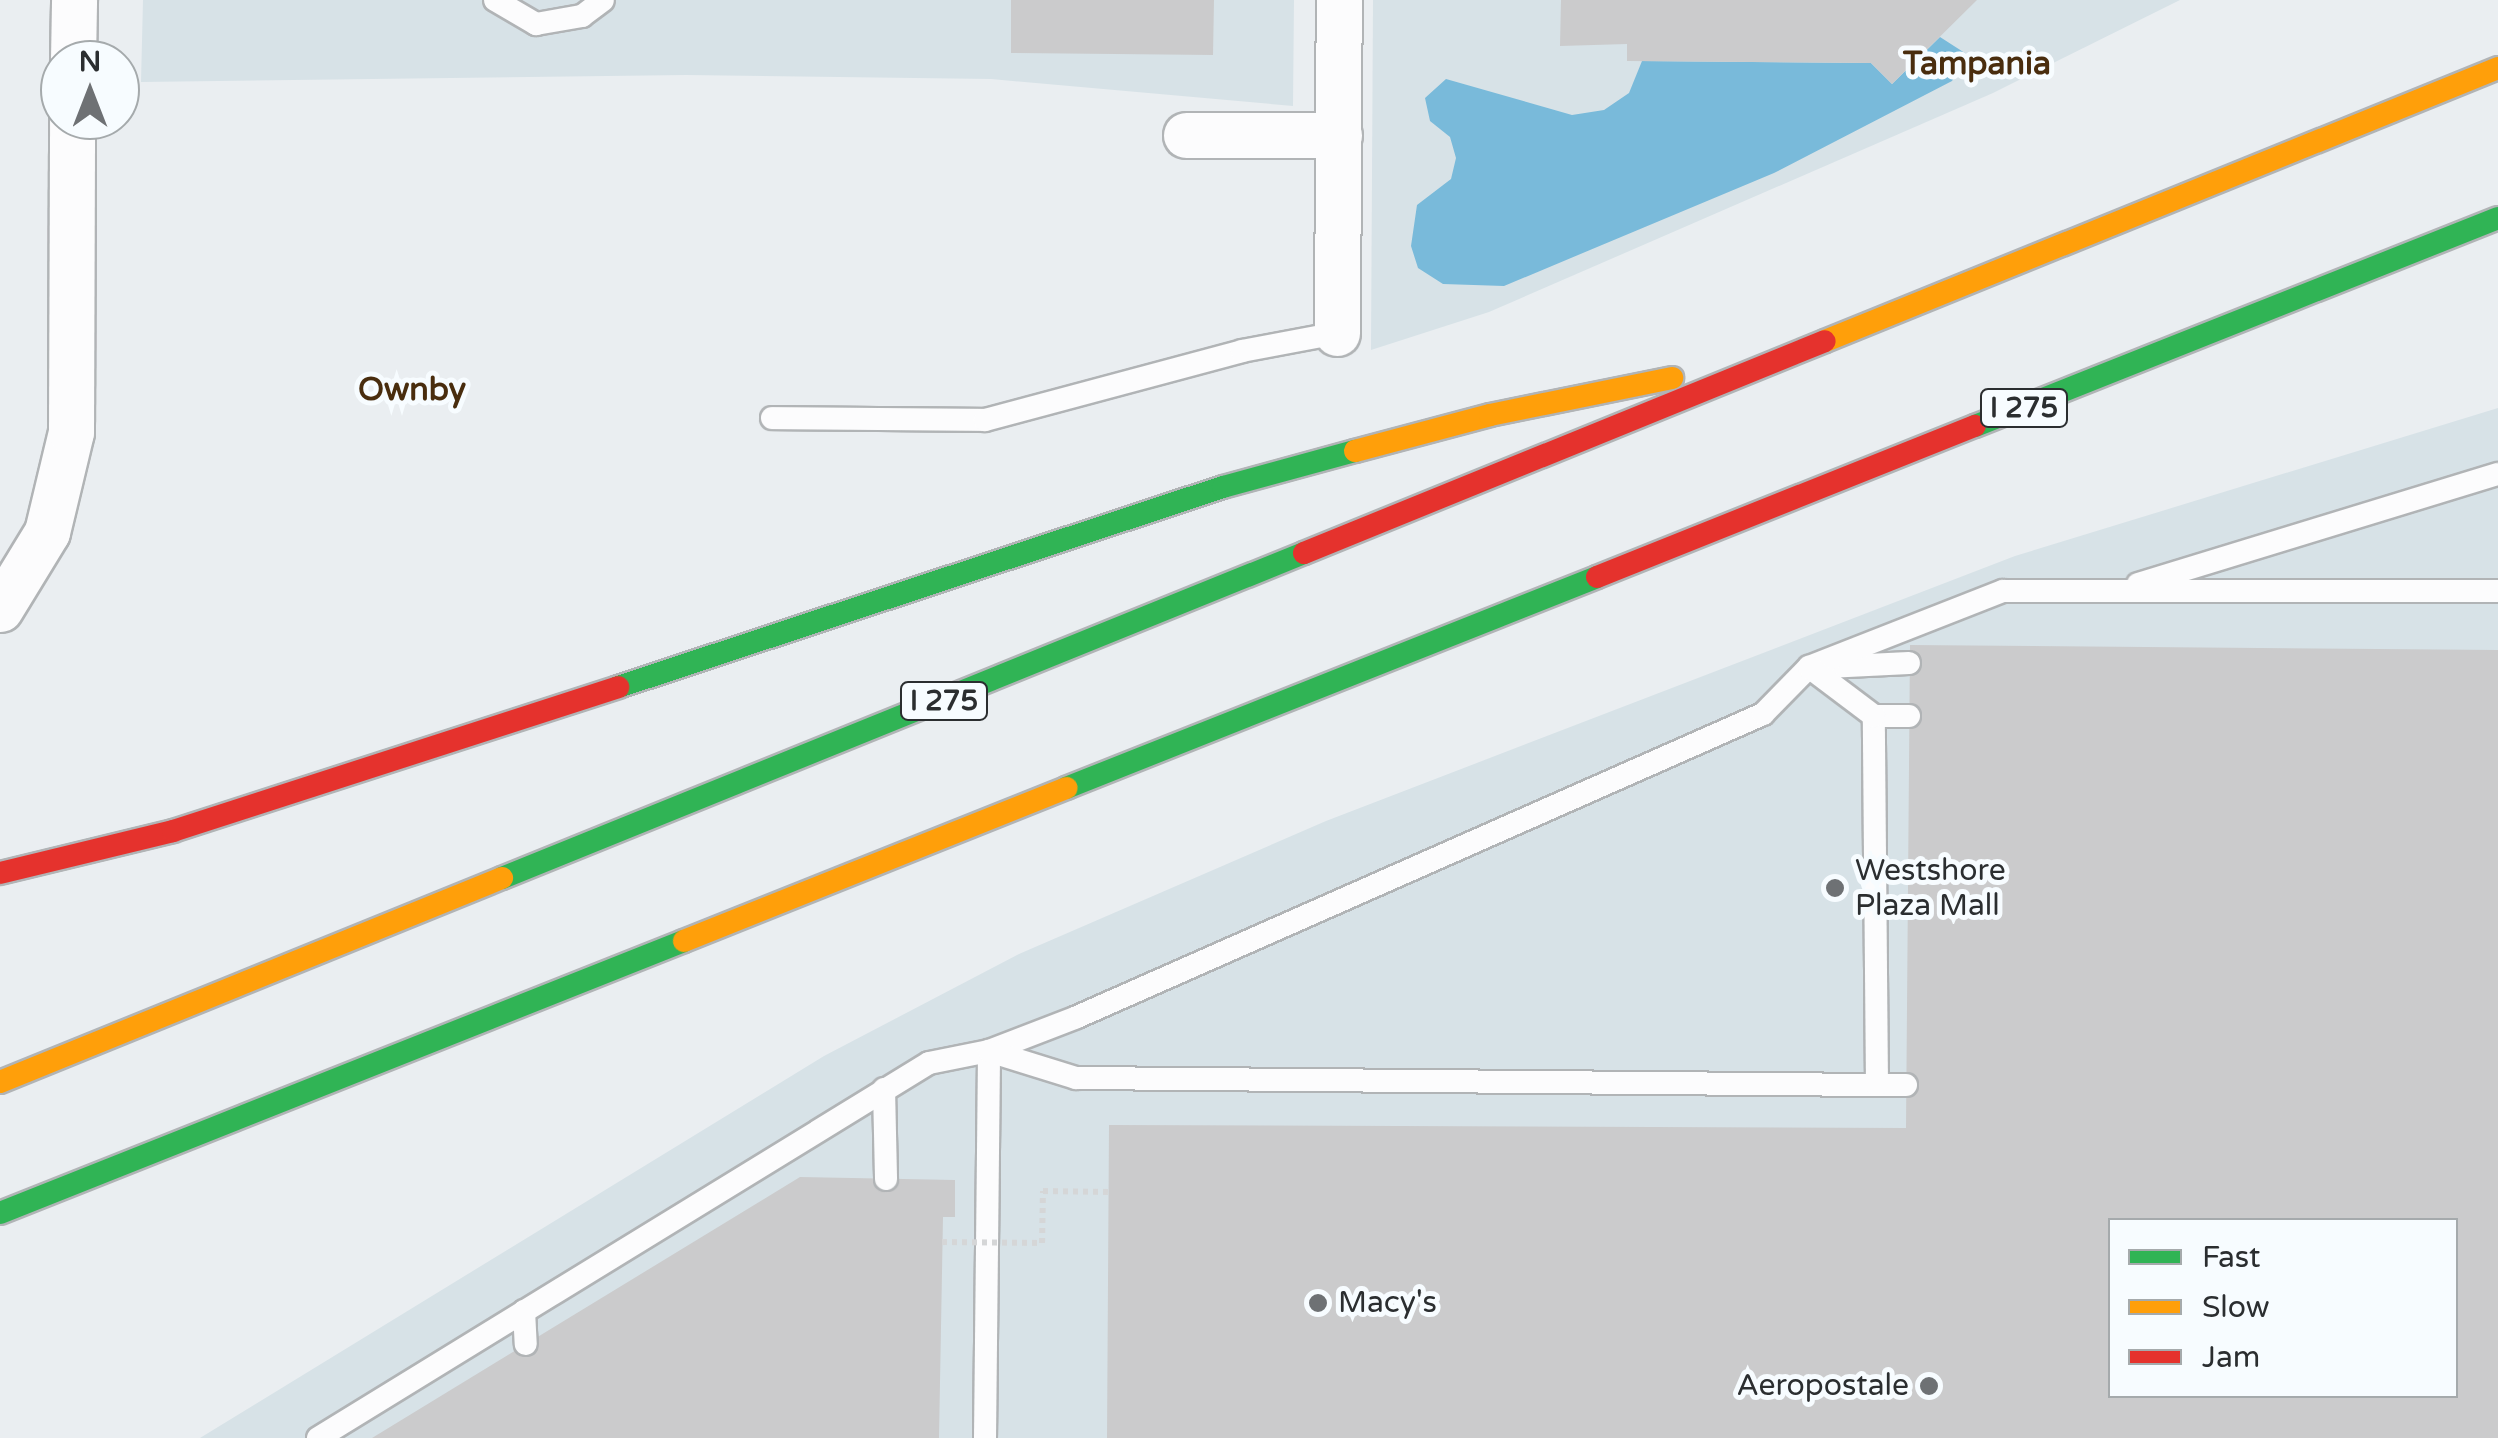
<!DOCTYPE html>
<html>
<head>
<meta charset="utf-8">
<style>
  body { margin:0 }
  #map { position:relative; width:2498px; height:1438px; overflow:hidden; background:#eaeef1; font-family:"Varela Round",sans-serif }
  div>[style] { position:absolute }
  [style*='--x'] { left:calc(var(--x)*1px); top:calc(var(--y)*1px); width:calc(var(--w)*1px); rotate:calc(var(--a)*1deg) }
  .built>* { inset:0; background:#d7e2e7 }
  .water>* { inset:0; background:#79bada }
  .building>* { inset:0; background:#cbcbcc }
  .roads { filter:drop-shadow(2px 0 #b1b4b6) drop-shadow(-2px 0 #b1b4b6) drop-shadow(0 2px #b1b4b6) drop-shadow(0 -2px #b1b4b6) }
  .lane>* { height:22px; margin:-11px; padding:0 11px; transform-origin:11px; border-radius:11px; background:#fcfcfd }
  .street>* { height:45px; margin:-22.5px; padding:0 22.5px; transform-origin:22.5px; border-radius:22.5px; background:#fcfcfd }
  .fast>* { height:22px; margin:-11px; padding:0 11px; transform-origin:11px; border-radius:11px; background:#30b455 }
  .slow>* { height:22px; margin:-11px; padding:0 11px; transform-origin:11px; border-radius:11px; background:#ff9f0a }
  .jam>* { height:22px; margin:-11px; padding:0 11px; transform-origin:11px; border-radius:11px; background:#e5322d }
  .path-bridge>* { height:6px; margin-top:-3px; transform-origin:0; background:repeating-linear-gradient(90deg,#d5d6d7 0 5px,transparent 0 10px) }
  .dots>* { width:28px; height:28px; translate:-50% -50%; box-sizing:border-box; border:5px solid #f7fcff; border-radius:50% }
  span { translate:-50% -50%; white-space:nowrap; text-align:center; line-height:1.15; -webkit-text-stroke:10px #f7fcff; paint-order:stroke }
  .shield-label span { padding:2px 8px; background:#f7fcff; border:2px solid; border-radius:8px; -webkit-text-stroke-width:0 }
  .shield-label { font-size:28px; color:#2b2e30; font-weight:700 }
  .poi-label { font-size:30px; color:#2b2e30 }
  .left { translate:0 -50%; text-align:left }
  .right { translate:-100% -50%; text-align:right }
  .neighbourhood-label { font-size:32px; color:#492d0e; font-weight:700 }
  .legend { position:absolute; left:2108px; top:1218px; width:350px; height:180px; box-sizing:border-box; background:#f7fcff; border:2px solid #a5aaac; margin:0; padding:12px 18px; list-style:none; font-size:30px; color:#2b2e30 }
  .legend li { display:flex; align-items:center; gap:20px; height:50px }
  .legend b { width:50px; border:2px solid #a5aaac }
  .north { position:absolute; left:40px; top:40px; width:100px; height:100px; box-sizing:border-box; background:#f7fcff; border:2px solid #a5aaac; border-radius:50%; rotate:0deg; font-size:28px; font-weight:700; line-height:40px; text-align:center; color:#2b2e30 }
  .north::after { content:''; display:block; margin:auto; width:35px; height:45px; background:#6e7174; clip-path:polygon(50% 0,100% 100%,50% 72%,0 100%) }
</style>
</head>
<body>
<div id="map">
  <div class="built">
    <div style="clip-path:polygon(143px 0,1294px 0,1293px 106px,991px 79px,686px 75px,141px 82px)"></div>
    <div style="clip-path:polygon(1373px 0,2180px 0,1993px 93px,1489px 312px,1371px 350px)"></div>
    <div style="clip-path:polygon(evenodd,2498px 408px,2498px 1438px,200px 1438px,824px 1056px,1019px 954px,1326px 821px,2015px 556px,2498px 408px,2110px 1220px,2456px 1220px,2456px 1396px,2110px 1396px,2110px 1220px)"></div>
  </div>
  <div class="water">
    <div style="clip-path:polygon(1940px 37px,1968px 55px,1952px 81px,1774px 173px,1504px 286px,1443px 284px,1418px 268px,1411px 246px,1417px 205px,1451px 179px,1456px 158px,1450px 137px,1430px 121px,1425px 98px,1446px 79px,1572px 115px,1604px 110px,1629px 93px,1642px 61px,1871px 63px,1892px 84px)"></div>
  </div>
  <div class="building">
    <div style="clip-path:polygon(1011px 0,1214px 0,1213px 55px,1011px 53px)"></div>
    <div style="clip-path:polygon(1561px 0,1977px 0,1892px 84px,1871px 63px,1627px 61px,1627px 44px,1560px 46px)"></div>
    <div style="clip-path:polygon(evenodd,1910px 645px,2498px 650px,2498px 1438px,1107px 1438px,1109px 1125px,1906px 1128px,1910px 645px,2110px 1220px,2456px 1220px,2456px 1396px,2110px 1396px,2110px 1220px)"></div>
    <div style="clip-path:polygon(800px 1177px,955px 1180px,955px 1217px,943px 1217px,939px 1438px,372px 1438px)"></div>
  </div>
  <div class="roads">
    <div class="lane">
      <div style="--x:495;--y:0;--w:48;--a:30.3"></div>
      <div style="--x:536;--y:24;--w:47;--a:-9.9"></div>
      <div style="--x:582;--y:16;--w:26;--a:-37"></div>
      <div style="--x:772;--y:418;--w:213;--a:0.5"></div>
      <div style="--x:985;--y:420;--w:266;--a:-15"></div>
      <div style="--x:1242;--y:351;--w:97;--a:-10.7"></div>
      <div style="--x:2138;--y:584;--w:376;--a:-17"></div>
      <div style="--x:1827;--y:667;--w:82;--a:-2.8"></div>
      <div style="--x:1874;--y:716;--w:35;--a:0"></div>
      <div style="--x:1877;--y:1085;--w:29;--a:0"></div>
      <div style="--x:884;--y:1089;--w:90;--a:88.7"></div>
      <div style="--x:524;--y:1311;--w:33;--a:87"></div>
      <div style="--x:318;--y:1438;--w:717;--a:-31.54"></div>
      <div style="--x:929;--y:1063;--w:61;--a:-11.3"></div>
      <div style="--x:989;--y:1051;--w:94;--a:-21.1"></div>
      <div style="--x:1077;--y:1017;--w:750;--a:-23.83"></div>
      <div style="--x:1763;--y:714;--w:66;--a:-45.6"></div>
      <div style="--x:1809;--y:667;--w:208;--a:-21.4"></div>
      <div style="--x:2003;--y:591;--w:495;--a:0"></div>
      <div style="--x:985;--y:1438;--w:387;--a:-89.4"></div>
      <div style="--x:989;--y:1051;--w:91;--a:17.2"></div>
      <div style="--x:1076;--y:1078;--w:801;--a:0.5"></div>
      <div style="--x:1877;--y:1085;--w:369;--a:-90.5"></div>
      <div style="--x:1874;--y:716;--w:81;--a:-143"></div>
    </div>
    <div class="street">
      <div style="--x:73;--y:60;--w:60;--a:-89"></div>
      <div style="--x:1186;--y:135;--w:153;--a:0"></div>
      <div style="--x:1337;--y:333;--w:333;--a:-89.7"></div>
      <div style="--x:0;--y:609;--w:90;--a:-58.6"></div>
      <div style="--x:47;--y:532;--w:103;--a:-76.5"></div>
      <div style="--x:71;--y:432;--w:312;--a:-89.8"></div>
    </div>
    <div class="fast">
      <div style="--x:1975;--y:426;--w:563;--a:-21.69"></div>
      <div style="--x:618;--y:687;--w:637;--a:-18.29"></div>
      <div style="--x:1223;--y:487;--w:137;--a:-15.3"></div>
      <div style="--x:1066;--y:788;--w:571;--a:-21.67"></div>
      <div style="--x:502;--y:878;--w:865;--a:-22.06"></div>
      <div style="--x:0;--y:1213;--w:736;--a:-21.69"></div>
    </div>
    <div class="slow">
      <div style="--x:1825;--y:341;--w:726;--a:-22.08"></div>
      <div style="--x:1355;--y:451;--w:140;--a:-14.9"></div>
      <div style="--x:1490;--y:415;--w:186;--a:-11.5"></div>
      <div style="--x:684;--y:941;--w:412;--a:-21.8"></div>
      <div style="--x:0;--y:1082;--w:542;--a:-22.12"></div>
    </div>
    <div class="jam">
      <div style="--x:1304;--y:553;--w:562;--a:-22.14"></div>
      <div style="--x:1597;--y:577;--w:407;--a:-21.8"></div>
      <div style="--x:0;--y:873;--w:178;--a:-13.6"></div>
      <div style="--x:173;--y:831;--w:468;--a:-17.9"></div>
    </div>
  </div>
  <div class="path-bridge">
    <div style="--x:942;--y:1242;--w:100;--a:0.6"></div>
    <div style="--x:1042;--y:1243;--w:52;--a:-88.9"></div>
    <div style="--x:1043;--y:1191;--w:65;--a:0.9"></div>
  </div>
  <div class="dots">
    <div style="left:1835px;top:888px;background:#6e7174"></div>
    <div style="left:1318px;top:1303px;background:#6e7174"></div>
    <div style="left:1929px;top:1386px;background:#6e7174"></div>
  </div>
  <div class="shield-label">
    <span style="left:2024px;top:408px">I 275</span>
    <span style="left:944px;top:701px">I 275</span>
  </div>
  <div class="poi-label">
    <span class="left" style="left:1855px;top:888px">Westshore<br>Plaza Mall</span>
    <span class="left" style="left:1338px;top:1303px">Macy's</span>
    <span class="right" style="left:1909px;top:1386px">Aeropostale</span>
  </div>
  <div class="neighbourhood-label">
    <span style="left:1977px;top:64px">Tampania</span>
    <span style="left:412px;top:390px">Ownby</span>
  </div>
  <ul class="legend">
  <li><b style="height:12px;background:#30b455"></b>Fast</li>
  <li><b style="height:12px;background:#ff9f0a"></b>Slow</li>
  <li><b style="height:12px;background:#e5322d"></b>Jam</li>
  </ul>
  <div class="north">N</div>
</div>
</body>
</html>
